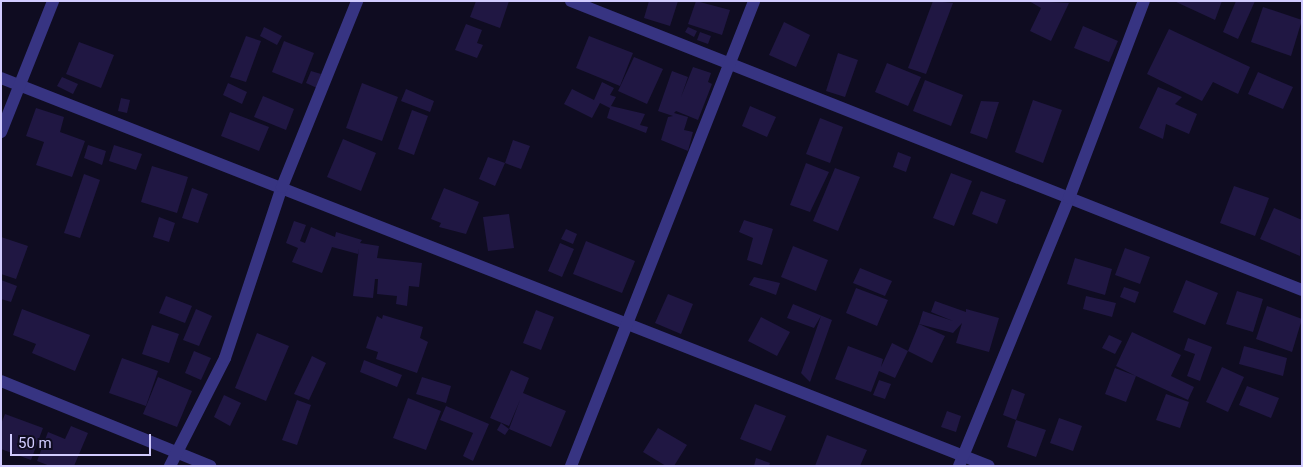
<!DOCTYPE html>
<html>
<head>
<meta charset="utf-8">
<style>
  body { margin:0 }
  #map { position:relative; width:1303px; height:467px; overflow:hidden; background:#0f0c21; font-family:Roboto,sans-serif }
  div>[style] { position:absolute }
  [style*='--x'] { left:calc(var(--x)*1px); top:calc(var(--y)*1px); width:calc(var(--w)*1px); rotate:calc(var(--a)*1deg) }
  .building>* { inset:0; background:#201743 }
  .minor>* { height:12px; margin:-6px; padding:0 6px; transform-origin:6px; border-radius:6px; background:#373482 }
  span { translate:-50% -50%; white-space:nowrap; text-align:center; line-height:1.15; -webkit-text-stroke:4.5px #0f0c21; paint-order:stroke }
  .frame { position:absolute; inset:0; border:2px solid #d1cbff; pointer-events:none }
  .scale { position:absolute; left:10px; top:434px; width:141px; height:22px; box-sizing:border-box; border:2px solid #d1cbff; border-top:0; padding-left:6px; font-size:15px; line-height:18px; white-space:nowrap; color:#d1cbff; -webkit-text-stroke:4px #0f0c21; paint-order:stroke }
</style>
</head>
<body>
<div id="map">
  <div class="building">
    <div style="clip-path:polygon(476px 1px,509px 1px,500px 28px,470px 17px)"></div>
    <div style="clip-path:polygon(649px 1px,678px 1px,670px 26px,644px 18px)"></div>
    <div style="clip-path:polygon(696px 1px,730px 10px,722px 35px,688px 24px)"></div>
    <div style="clip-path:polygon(933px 1px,953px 3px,926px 74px,908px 68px)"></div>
    <div style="clip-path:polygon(1029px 1px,1069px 3px,1051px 41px,1030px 31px,1041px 8px)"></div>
    <div style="clip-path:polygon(1174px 1px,1222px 1px,1215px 20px)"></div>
    <div style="clip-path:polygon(1236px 1px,1255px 1px,1238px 39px,1223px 32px)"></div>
    <div style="clip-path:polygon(1263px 7px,1302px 20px,1291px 56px,1251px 42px)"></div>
    <div style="clip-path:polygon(784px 22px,810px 35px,796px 67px,769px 55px)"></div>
    <div style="clip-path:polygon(466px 24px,482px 30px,477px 43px,483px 45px,477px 58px,455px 50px)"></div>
    <div style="clip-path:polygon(1083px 26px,1118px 41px,1109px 62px,1074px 48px)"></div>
    <div style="clip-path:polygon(264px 27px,282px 36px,277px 45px,260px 36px)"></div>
    <div style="clip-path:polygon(688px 27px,697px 31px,694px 37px,685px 32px)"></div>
    <div style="clip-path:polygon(1169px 29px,1250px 67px,1238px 94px,1213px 82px,1202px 101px,1147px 74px)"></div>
    <div style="clip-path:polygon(700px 32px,711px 36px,708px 44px,697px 40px)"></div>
    <div style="clip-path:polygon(246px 36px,261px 41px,246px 82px,230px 77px)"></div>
    <div style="clip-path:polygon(589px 36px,633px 53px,620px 86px,576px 68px)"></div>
    <div style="clip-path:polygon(284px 41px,314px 53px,302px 84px,272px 72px)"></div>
    <div style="clip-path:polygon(79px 42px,114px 55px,101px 88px,66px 74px)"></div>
    <div style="clip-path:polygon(838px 53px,858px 60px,845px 97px,826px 91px)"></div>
    <div style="clip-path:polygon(634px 57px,663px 69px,647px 104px,618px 91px)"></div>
    <div style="clip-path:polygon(887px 63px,921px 77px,908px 106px,875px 92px)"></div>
    <div style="clip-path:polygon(693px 67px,711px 73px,708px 82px,712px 84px,698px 120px,676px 111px,674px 113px,688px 117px,684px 130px,693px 132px,688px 151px,661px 140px,668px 117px,673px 116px,658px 111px,672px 71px,688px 77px,681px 97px)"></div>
    <div style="clip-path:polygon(311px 71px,321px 74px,317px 88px,306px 83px)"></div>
    <div style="clip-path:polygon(1258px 72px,1293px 87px,1283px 109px,1248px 94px)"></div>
    <div style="clip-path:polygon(62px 77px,78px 84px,73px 94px,57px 86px)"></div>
    <div style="clip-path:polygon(925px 80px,963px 95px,951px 126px,913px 111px)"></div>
    <div style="clip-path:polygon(602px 82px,614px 88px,610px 95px,616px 97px,611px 106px,645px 114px,640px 125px,648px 127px,646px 133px,607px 118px,610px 108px,600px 103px,592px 118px,564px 104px,572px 89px,594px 100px)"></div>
    <div style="clip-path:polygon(228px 83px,247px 92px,242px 104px,223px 95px)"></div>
    <div style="clip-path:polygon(362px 83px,398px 97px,382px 141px,346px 128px)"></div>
    <div style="clip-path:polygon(1158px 87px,1182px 97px,1175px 104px,1197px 114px,1189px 134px,1166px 124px,1163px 139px,1139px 128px)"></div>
    <div style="clip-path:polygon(406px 89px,434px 101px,430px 112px,401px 101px)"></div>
    <div style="clip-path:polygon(263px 96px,294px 109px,286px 130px,254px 117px)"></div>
    <div style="clip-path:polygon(121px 98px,130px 100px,127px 113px,118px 111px)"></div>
    <div style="clip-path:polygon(1033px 100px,1062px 110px,1043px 163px,1015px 152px)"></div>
    <div style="clip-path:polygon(981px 101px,999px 102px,987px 139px,970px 133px)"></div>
    <div style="clip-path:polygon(750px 106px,776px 117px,767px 137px,742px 126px)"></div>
    <div style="clip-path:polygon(36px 108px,64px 117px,60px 132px,85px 141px,72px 177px,36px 165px,44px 142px,26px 136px)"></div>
    <div style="clip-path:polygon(412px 110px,428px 116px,414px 155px,398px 149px)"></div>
    <div style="clip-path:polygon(230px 112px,269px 127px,259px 151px,221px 136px)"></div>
    <div style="clip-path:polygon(820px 118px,843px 127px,830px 163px,806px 154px)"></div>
    <div style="clip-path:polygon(343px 139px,376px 153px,361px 191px,327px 177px)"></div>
    <div style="clip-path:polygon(513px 140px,530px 146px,521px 169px,505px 163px)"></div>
    <div style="clip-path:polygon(88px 145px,106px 151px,102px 165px,84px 158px)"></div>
    <div style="clip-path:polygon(114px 145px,142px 154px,136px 170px,109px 161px)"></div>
    <div style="clip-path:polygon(898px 152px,911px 157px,906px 172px,893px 167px)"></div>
    <div style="clip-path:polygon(488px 157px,505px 163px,495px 186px,479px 179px)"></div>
    <div style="clip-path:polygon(806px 163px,829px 172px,810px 212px,790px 205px)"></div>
    <div style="clip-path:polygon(152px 166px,188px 177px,177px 213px,141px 202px)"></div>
    <div style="clip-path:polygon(835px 168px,860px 177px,838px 231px,813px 221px)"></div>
    <div style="clip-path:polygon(951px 173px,972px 181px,954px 226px,933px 218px)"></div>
    <div style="clip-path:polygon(84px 174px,100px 180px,80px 238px,64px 233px)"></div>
    <div style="clip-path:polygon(1234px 186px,1269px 198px,1255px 236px,1220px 223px)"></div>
    <div style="clip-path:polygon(192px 188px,208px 194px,198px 223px,182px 218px)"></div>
    <div style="clip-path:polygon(444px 188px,479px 202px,466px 234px,439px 227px,441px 223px,431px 219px)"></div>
    <div style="clip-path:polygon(981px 191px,1006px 200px,997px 224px,972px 214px)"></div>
    <div style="clip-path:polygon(1274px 208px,1302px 220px,1300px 256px,1260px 239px)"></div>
    <div style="clip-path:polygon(509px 214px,514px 248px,488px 251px,483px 217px)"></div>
    <div style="clip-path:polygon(159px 217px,175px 223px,169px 242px,153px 237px)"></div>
    <div style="clip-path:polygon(744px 220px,773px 229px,762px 265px,747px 260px,753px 238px,739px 232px)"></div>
    <div style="clip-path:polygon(294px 221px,306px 225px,300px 241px,305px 243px,311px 227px,335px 237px,336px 232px,362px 240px,360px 243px,379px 246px,377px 258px,422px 263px,419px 287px,409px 286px,407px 306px,396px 304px,397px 296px,377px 294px,378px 279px,375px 279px,373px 298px,353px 296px,359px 248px,358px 254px,332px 247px,322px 273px,292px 262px,298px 248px,286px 243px)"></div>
    <div style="clip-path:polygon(566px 229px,577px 234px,573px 244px,561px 239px)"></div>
    <div style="clip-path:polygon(1px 237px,28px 246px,16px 279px,1px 274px)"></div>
    <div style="clip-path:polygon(586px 241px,635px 261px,622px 293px,573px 274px)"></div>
    <div style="clip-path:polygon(560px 243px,574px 249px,562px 277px,548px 271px)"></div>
    <div style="clip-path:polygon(793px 246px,828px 260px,816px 291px,781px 277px)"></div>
    <div style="clip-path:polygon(1125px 248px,1150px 257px,1140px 284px,1115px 275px)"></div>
    <div style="clip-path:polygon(1075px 258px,1112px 269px,1105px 295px,1067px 284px)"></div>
    <div style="clip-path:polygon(860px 268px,892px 281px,885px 296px,853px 283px)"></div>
    <div style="clip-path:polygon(754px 277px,780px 283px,776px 295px,749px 285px)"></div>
    <div style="clip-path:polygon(1px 280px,17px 286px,11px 302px,1px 299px)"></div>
    <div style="clip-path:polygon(1186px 280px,1218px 293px,1205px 325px,1173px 312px)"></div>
    <div style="clip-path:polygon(1124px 287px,1139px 292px,1135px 303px,1120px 297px)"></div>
    <div style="clip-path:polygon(856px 288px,888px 300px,877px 326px,846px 313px)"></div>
    <div style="clip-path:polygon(1237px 291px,1263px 299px,1253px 332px,1226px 324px)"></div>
    <div style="clip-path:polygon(668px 294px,693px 304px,681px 334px,655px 323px)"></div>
    <div style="clip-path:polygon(166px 296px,192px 306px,185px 323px,159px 313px)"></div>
    <div style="clip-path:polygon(1086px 296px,1116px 303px,1112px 317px,1083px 309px)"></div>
    <div style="clip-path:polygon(935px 301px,966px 312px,966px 309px,999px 318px,989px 352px,956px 343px,962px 323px,953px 333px,919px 324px,923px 311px,953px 321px,931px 312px)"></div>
    <div style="clip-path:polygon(793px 304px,832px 320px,810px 382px,801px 373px,821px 316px,814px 328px,787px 318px)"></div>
    <div style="clip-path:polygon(1267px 306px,1302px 319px,1292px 352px,1256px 339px)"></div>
    <div style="clip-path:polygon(22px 309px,90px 335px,75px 371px,32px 353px,36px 344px,13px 335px)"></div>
    <div style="clip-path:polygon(196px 309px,212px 316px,199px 346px,183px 340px)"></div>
    <div style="clip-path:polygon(536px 310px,554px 317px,541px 350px,523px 343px)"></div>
    <div style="clip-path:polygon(383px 315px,423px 327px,420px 338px,428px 342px,417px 373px,376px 359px,378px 352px,366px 348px,377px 316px,382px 319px)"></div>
    <div style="clip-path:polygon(761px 317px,790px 332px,777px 356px,748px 341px)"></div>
    <div style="clip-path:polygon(919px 324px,945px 336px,932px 363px,908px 351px)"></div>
    <div style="clip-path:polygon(152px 325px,179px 334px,169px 363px,142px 354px)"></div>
    <div style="clip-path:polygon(1132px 332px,1181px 355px,1171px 376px,1194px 387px,1188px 400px,1136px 376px,1126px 402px,1105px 394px,1115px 368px,1136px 376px,1116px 366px)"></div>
    <div style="clip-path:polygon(257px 333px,289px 346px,266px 401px,235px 388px)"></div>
    <div style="clip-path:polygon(1109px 335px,1122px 341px,1115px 354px,1102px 348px)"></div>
    <div style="clip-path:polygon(1188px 338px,1212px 347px,1200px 381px,1187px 376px,1195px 354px,1184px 350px)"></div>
    <div style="clip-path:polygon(892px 343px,908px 351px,895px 378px,879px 371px,871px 392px,835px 379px,848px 346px,883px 359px,881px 367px)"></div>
    <div style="clip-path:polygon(1244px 346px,1287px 358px,1283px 376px,1239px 364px)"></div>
    <div style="clip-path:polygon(194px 351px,211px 358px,201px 380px,185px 373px)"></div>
    <div style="clip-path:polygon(312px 356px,326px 363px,309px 400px,294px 394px)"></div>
    <div style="clip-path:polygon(122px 358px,158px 371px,146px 406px,109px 393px)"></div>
    <div style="clip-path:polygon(364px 360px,402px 375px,397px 387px,360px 372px)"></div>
    <div style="clip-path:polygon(1222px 367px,1244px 377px,1228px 412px,1206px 402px)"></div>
    <div style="clip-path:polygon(511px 370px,529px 378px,523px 393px,566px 411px,551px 447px,509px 429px,520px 400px,509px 426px,490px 418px)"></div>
    <div style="clip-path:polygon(158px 377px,192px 391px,177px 427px,143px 414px)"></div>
    <div style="clip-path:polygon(422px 377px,451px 386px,446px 403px,416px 394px)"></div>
    <div style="clip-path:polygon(879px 380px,891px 384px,885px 399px,873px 395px)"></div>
    <div style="clip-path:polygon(1247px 386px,1279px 398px,1271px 418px,1239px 405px)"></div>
    <div style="clip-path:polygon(1012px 389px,1025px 394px,1016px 420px,1003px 415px)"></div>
    <div style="clip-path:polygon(1166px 394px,1189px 402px,1180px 428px,1156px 420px)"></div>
    <div style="clip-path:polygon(224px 395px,241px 403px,230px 426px,214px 417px)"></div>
    <div style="clip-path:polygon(408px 398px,441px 411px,426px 450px,393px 438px)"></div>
    <div style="clip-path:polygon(297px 400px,311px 405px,297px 445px,282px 440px)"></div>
    <div style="clip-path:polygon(755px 404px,786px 416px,771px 451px,740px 439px)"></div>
    <div style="clip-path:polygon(446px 406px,489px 424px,473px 461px,463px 456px,473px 433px,440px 420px)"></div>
    <div style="clip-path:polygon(947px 411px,961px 416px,956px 432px,941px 427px)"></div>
    <div style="clip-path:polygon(5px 414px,43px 428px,31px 460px,1px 449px,1px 424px)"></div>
    <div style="clip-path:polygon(1059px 418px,1082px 426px,1073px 451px,1050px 443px)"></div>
    <div style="clip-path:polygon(1016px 420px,1046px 430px,1036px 457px,1007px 447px)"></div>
    <div style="clip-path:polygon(501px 423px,509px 429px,505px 435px,497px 430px)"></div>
    <div style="clip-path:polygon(71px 426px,88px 433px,74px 466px,50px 466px,37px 461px,48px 432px,65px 439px)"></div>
    <div style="clip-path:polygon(658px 428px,687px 445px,674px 466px,666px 466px,643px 452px)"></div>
    <div style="clip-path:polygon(827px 435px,867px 450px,860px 466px,815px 466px)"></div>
    <div style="clip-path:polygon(756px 458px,770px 463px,769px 466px,754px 466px)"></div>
  </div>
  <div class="minor">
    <div style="--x:571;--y:1;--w:786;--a:21.57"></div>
    <div style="--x:1;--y:78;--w:1061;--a:21.44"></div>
    <div style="--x:1;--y:132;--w:141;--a:-68.3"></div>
    <div style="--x:1;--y:381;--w:226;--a:22.1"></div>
    <div style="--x:170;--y:466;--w:121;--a:-63"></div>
    <div style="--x:225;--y:358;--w:180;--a:-71.6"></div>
    <div style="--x:282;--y:187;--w:201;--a:-68"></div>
    <div style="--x:571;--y:466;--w:500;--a:-68.5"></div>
    <div style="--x:959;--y:466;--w:290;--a:-67.7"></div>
    <div style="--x:1069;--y:198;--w:211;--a:-69.2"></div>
  </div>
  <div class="frame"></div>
  <div class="scale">50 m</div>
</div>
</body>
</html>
